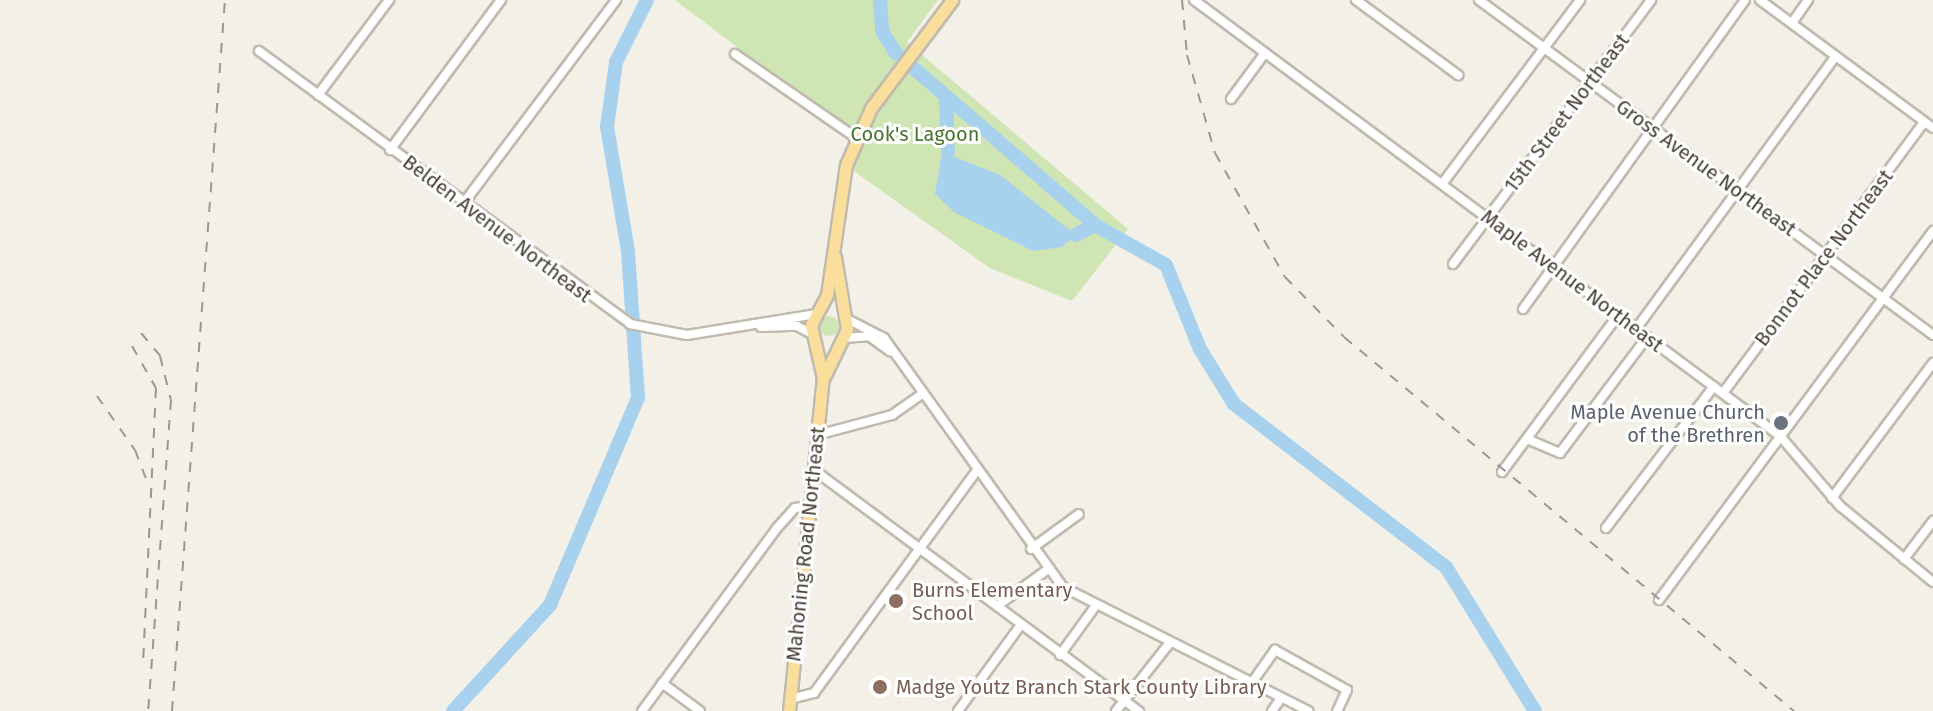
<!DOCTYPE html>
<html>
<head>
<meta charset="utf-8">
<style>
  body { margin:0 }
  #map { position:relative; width:1933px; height:711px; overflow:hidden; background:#f3f0e8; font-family:"Fira Sans",sans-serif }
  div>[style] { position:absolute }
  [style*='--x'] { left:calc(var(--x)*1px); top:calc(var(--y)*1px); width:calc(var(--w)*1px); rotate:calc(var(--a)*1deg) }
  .green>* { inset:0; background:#cfe5b3 }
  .round { border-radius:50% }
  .water>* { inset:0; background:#a8d1ed }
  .river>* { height:14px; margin:-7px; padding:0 7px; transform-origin:7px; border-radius:7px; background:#a8d1ed }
  .roads { filter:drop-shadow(2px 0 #c1baae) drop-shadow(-2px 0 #c1baae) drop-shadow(0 2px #c1baae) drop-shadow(0 -2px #c1baae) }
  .minor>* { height:8px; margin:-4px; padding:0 4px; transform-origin:4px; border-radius:4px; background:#fff }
  .major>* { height:11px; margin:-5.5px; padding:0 5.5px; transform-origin:5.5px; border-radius:5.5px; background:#f9de9c }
  .rail>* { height:2px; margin-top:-1px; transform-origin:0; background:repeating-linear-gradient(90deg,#979797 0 10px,transparent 0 20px) }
  .dots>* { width:22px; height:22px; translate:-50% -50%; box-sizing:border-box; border:4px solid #fff; border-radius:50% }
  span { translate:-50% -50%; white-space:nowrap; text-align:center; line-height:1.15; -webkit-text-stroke:6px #fff; paint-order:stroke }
  .street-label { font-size:20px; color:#464037 }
  .park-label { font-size:20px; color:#49752d }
  .worship-label { font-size:20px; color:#5b616d }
  .right { translate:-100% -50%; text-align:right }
  .education-label { font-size:20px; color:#785e54 }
  .left { translate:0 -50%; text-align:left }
</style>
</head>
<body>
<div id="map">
  <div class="green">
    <div style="clip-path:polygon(675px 0,938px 0,907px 42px,1128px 229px,1072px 301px,990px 268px,855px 172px,844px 128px)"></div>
    <div class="round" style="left:819px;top:316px;width:20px;height:20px"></div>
  </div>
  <div class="water">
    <div style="clip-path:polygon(942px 152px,1000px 175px,1076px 235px,1062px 247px,1033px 251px,954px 212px,935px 194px)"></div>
  </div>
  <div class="river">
    <div style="--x:880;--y:0;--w:31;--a:86"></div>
    <div style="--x:882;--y:31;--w:26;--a:58"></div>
    <div style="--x:896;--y:53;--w:263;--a:40.8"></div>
    <div style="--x:1095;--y:225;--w:81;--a:29.4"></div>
    <div style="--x:1166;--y:265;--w:91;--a:68"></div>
    <div style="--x:1200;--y:349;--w:65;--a:58.3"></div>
    <div style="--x:1234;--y:404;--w:267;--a:37.6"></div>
    <div style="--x:1446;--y:567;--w:169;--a:58.3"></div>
    <div style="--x:946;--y:99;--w:53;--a:87.8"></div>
    <div style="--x:1076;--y:235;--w:21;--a:-28"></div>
    <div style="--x:453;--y:711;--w:144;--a:-47.5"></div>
    <div style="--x:550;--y:605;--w:225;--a:-67"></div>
    <div style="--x:638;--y:398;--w:147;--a:-93.9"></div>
    <div style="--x:628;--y:251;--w:126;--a:-99.6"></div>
    <div style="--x:607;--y:127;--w:66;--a:-82.1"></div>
    <div style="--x:616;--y:62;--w:69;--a:-63.4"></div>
  </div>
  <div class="roads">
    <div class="minor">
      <div style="--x:1194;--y:0;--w:730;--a:36.65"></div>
      <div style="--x:1780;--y:436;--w:92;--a:49.4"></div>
      <div style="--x:1840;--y:506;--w:120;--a:39.3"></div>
      <div style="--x:1356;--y:0;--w:127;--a:36.3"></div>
      <div style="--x:1479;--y:0;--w:564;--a:36.42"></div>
      <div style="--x:1760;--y:0;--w:215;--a:36.5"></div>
      <div style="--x:1792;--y:23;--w:28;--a:-55"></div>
      <div style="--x:259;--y:51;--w:461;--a:36.3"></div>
      <div style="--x:630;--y:324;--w:58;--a:10.9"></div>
      <div style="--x:687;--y:335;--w:131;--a:-9.2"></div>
      <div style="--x:735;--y:54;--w:146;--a:34.7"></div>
      <div style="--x:318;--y:95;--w:119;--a:-53.2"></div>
      <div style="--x:1231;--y:99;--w:57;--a:-53.5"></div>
      <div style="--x:390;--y:150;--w:187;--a:-53.5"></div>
      <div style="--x:1442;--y:184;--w:230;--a:-53.1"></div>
      <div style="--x:463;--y:204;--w:255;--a:-53.1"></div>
      <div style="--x:1453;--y:264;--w:330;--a:-53.1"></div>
      <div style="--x:1523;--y:309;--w:380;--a:-54.3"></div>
      <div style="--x:845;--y:318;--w:44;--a:27.1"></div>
      <div style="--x:884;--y:338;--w:307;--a:54.3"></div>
      <div style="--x:1063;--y:587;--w:275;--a:26.8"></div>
      <div style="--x:761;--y:327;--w:36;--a:-2"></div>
      <div style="--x:797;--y:326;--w:17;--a:28"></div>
      <div style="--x:1636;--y:329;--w:338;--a:-53.8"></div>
      <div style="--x:843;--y:338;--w:26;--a:-4"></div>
      <div style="--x:869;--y:336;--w:26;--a:36"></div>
      <div style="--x:1723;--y:393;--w:337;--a:-53.4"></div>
      <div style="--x:817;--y:435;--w:78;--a:-14.9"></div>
      <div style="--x:892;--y:415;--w:35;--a:-35"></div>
      <div style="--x:1527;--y:439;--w:36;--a:23"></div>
      <div style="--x:1560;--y:453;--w:145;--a:-53.1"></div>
      <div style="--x:814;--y:470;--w:405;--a:36.6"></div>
      <div style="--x:1502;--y:472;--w:195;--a:-53.5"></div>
      <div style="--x:1832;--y:498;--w:169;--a:-53.2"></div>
      <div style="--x:1606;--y:528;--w:178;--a:-52.7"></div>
      <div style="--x:1031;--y:549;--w:59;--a:-36.1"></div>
      <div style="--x:1904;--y:559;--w:48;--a:-52.7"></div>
      <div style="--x:1659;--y:600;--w:460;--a:-53.4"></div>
      <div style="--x:997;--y:606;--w:62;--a:-35.8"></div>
      <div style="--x:1060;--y:655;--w:58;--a:-54.1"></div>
      <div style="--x:662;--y:683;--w:47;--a:36.4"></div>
      <div style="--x:1251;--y:684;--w:42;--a:-54.8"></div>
      <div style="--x:1275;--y:650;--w:82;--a:29.1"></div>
      <div style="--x:1347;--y:690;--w:23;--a:115"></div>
      <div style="--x:790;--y:699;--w:25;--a:-14"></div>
      <div style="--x:814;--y:693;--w:274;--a:-53.8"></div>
      <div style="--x:642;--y:711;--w:227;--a:-53.6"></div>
      <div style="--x:777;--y:528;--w:27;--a:-48"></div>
      <div style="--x:795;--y:508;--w:15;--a:-8"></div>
      <div style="--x:958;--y:711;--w:105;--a:-53.9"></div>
      <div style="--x:1116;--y:711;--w:85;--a:-51.7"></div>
      <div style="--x:1272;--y:711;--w:16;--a:-55"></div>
    </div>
    <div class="major">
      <div style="--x:825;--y:375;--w:51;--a:-64.4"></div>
      <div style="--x:847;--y:329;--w:73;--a:-99.5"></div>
      <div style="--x:789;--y:711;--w:335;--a:-84.2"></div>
      <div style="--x:823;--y:378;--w:54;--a:-102.8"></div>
      <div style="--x:811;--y:325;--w:34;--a:-62"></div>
      <div style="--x:827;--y:295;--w:131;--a:-81.7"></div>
      <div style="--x:846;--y:165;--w:62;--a:-66.3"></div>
      <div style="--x:871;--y:108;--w:135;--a:-53.1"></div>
    </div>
  </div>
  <div class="rail">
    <div style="--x:1182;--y:0;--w:55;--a:84.8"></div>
    <div style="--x:1187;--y:55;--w:102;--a:74.1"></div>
    <div style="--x:1215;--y:153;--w:142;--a:60.6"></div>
    <div style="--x:1285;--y:277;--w:84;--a:45.5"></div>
    <div style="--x:1344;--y:337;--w:585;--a:39.73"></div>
    <div style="--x:141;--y:333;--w:30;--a:50"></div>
    <div style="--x:160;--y:356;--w:45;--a:76"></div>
    <div style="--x:171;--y:400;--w:312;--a:94.2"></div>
    <div style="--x:132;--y:346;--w:48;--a:60.3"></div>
    <div style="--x:156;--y:388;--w:278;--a:92.7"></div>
    <div style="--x:97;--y:396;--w:66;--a:54.9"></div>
    <div style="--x:135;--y:450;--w:33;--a:69"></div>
    <div style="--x:172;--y:711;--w:713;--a:-85.74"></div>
  </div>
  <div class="dots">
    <div style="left:1781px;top:423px;background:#6b7280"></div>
    <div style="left:896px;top:601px;background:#8d6e63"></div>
    <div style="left:880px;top:687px;background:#8d6e63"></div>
  </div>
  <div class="street-label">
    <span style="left:1567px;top:113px;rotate:-53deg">15th Street Northeast</span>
    <span style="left:1706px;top:168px;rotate:36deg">Gross Avenue Northeast</span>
    <span style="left:497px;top:229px;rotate:37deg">Belden Avenue Northeast</span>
    <span style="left:1824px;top:258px;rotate:-53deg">Bonnot Place Northeast</span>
    <span style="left:1572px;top:281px;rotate:37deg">Maple Avenue Northeast</span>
    <span style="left:806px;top:544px;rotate:-84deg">Mahoning Road Northeast</span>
  </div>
  <div class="park-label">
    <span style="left:915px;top:134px">Cook's Lagoon</span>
  </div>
  <div class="worship-label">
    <span class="right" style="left:1765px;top:424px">Maple Avenue Church<br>of the Brethren</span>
  </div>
  <div class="education-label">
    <span class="left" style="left:912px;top:602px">Burns Elementary<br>School</span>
    <span class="left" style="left:896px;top:687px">Madge Youtz Branch Stark County Library</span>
  </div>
</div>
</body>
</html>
